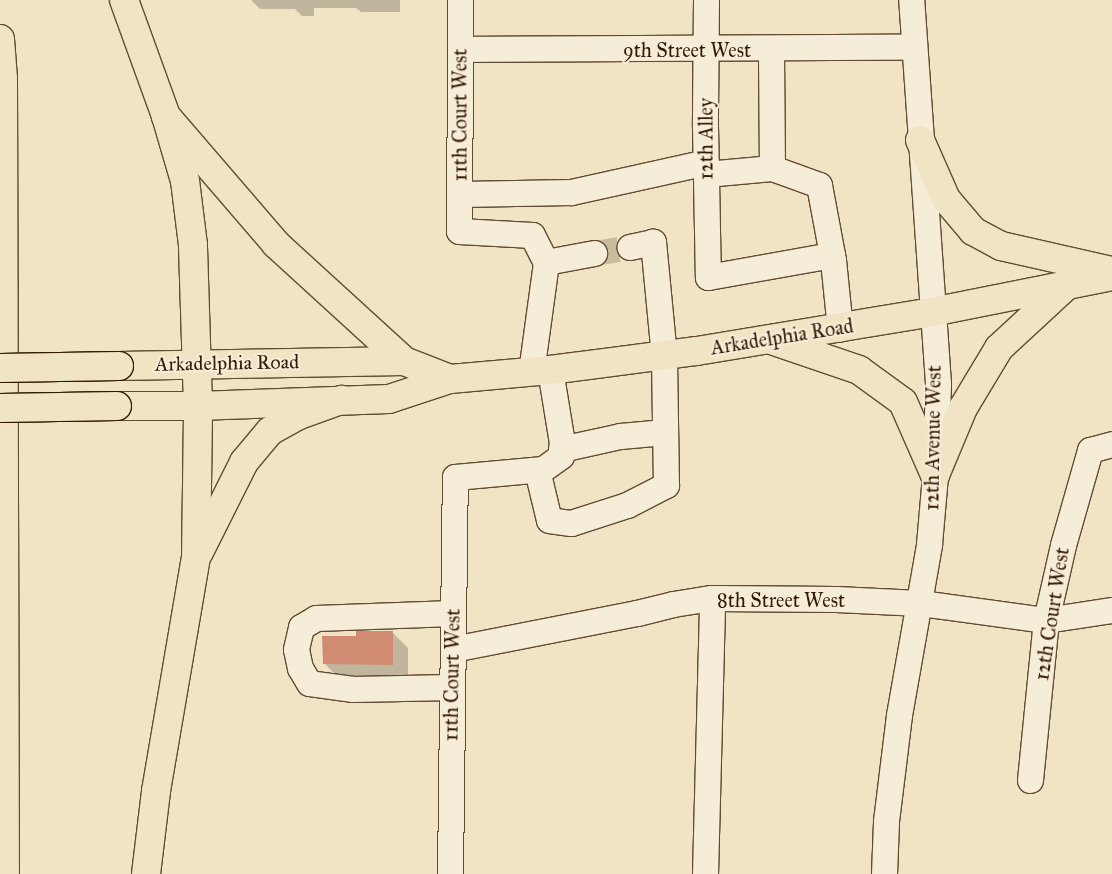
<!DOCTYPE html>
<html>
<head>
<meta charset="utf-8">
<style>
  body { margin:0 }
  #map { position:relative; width:1112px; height:874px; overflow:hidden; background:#f1e4c5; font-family:"IM FELL Great Primer",serif }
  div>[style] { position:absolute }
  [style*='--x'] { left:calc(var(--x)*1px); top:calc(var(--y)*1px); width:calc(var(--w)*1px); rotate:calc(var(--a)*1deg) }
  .shadow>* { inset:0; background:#0003 }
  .building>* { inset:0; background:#d28b73 }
  .minor-tunnel>* { height:25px; margin-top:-12.5px; transform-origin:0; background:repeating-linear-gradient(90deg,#cbbb9e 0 25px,transparent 0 37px) }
  .roads { filter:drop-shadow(1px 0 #624c31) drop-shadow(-1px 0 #624c31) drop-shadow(0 1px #624c31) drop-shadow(0 -1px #624c31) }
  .minor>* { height:25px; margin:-12.5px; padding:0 12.5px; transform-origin:12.5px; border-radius:12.5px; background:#f6edd9 }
  .major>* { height:28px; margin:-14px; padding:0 14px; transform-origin:14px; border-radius:14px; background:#f1e4c5 }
  .highway>* { height:28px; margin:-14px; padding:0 14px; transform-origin:14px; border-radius:14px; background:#f1e4c5 }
  .bridges { filter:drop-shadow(1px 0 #331900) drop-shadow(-1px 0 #331900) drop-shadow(0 1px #331900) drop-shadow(0 -1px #331900) }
  .major-bridge>* { height:28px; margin:-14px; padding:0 14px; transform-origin:14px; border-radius:14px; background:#f1e4c5 }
  span { translate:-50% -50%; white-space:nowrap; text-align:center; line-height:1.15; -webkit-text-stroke:4px #f6edd9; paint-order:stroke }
  .street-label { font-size:20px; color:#331900 }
</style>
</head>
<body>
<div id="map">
  <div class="shadow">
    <div style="clip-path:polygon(251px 0,400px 0,400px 12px,361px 12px,356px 8px,314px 8px,314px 16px,302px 16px,295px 9px,260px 9px)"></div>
    <div style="clip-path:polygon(392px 632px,408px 648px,408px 680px,340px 679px,324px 663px,358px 638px)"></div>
  </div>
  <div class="building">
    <div style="clip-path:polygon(356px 631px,393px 631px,393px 665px,323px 664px,322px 636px,356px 636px)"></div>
  </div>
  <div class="minor-tunnel">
    <div style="--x:594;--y:253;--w:36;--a:-9"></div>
  </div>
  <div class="roads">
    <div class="minor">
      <div style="--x:460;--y:0;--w:231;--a:90.2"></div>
      <div style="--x:459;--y:231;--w:73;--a:3.1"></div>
      <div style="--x:532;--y:235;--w:30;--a:63"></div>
      <div style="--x:706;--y:0;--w:126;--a:90.5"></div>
      <div style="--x:705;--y:126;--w:151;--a:88.9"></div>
      <div style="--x:708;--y:277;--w:126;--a:-10.1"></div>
      <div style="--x:460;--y:49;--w:454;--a:-0.3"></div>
      <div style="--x:772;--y:168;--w:50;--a:19.9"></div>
      <div style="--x:819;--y:185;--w:76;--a:79.4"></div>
      <div style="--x:833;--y:260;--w:69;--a:84.2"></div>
      <div style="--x:706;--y:174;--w:66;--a:-5.2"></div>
      <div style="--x:772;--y:168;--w:119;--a:-90.5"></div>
      <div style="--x:460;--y:194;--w:111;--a:-1"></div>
      <div style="--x:571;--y:192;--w:138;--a:-12.5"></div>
      <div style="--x:531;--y:372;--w:111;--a:-82.2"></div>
      <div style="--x:546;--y:262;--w:49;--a:-10.6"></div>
      <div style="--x:561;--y:449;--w:60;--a:-12.4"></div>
      <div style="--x:620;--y:436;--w:45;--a:-5.1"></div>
      <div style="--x:537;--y:470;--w:51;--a:76.5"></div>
      <div style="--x:549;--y:520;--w:22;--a:8"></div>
      <div style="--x:571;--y:523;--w:59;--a:-17.8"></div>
      <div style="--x:627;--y:505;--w:44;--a:-27.1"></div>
      <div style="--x:666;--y:485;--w:129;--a:-90.9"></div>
      <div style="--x:664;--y:356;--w:115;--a:-95.5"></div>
      <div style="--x:653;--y:242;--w:24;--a:168"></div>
      <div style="--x:453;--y:649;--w:187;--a:-11.1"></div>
      <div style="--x:637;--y:613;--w:37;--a:-14"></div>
      <div style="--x:673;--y:604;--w:39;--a:-9"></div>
      <div style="--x:712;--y:598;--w:124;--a:0.5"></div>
      <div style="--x:836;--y:599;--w:84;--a:2.7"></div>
      <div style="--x:920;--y:603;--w:127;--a:7.7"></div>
      <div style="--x:1046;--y:620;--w:67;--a:-8.6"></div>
      <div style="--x:452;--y:687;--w:99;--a:178.8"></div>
      <div style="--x:353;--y:689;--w:44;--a:-172.2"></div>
      <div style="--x:309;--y:683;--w:17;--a:-121"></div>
      <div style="--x:300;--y:668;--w:19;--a:-102"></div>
      <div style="--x:296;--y:649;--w:23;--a:-77"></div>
      <div style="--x:301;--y:627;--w:17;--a:-31"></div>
      <div style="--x:316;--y:618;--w:137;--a:-2.1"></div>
      <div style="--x:1030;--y:780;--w:161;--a:-84.3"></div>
      <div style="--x:1046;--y:620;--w:77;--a:-77.2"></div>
      <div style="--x:1063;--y:545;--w:99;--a:-74.1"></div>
      <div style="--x:1090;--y:450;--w:23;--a:-15"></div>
      <div style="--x:450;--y:874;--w:397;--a:-89.3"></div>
      <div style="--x:455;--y:477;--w:88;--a:-5.2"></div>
      <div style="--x:543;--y:469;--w:22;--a:-36"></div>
      <div style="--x:561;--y:456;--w:13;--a:-86"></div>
      <div style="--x:562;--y:443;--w:74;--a:-99.3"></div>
      <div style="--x:705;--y:874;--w:276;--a:-88.5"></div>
      <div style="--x:884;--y:874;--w:53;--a:-87.8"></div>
      <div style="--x:886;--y:821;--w:107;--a:-83"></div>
      <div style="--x:899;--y:715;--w:174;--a:-80"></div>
      <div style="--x:929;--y:544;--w:69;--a:-85"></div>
      <div style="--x:935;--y:475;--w:92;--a:-88.1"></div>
      <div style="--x:938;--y:383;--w:384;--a:-94"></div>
    </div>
    <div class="major">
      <div style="--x:920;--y:140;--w:64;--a:66.2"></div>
      <div style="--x:946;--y:199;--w:42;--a:49.8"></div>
      <div style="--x:973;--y:231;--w:32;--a:28"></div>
      <div style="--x:1001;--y:246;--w:114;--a:12.7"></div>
      <div style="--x:774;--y:341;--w:90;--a:18.8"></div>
      <div style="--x:859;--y:370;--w:54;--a:36"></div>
      <div style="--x:903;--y:402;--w:80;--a:66.3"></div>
      <div style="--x:119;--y:366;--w:285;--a:-1"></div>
      <div style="--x:404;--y:361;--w:49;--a:21.4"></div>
      <div style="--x:117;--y:406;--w:81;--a:0"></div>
      <div style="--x:198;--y:406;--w:191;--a:-2.1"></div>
      <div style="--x:389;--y:399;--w:64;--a:-18.2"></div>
      <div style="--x:450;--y:379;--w:100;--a:-5.1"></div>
      <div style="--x:550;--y:370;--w:148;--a:-7.4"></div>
      <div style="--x:697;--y:351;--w:238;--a:-9.4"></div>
      <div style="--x:932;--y:312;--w:184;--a:-11.3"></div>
      <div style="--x:935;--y:475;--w:73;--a:-67.3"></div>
      <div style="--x:963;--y:408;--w:70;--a:-59"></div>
      <div style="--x:999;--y:348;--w:91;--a:-42.8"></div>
    </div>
    <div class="highway">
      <div style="--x:124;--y:0;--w:123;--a:70.1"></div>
      <div style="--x:166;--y:116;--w:169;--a:49.3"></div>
      <div style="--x:276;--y:244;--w:173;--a:42.4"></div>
      <div style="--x:0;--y:39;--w:40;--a:85.7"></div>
      <div style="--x:3;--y:79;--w:795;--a:89.86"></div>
      <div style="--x:199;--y:552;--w:101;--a:-63.4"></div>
      <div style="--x:244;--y:462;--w:40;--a:-50"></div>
      <div style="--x:270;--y:431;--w:33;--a:-29"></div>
      <div style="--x:299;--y:415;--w:45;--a:-19.7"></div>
      <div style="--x:146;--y:874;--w:84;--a:-83.1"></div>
      <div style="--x:156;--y:791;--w:237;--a:-80.3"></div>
      <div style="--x:196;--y:557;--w:151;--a:-89.2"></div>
      <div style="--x:198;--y:406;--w:161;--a:-91.8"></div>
      <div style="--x:193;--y:245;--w:64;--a:-97.1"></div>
      <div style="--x:185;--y:181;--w:68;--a:-106.3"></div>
    </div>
  </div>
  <div class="bridges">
    <div class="major-bridge">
      <div style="--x:0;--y:368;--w:119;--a:-1"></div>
      <div style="--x:0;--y:408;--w:117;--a:-1"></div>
    </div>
  </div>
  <div class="street-label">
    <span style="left:687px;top:50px">9th Street West</span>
    <span style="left:460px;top:115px;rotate:-90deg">11th Court West</span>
    <span style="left:706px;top:139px;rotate:-90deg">12th Alley</span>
    <span style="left:782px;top:337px;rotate:-9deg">Arkadelphia Road</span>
    <span style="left:227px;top:363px;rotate:-1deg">Arkadelphia Road</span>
    <span style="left:933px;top:438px;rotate:-89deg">12th Avenue West</span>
    <span style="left:781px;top:600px">8th Street West</span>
    <span style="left:1052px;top:614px;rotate:-81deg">12th Court West</span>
    <span style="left:452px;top:675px;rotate:-89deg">11th Court West</span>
  </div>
</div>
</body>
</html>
